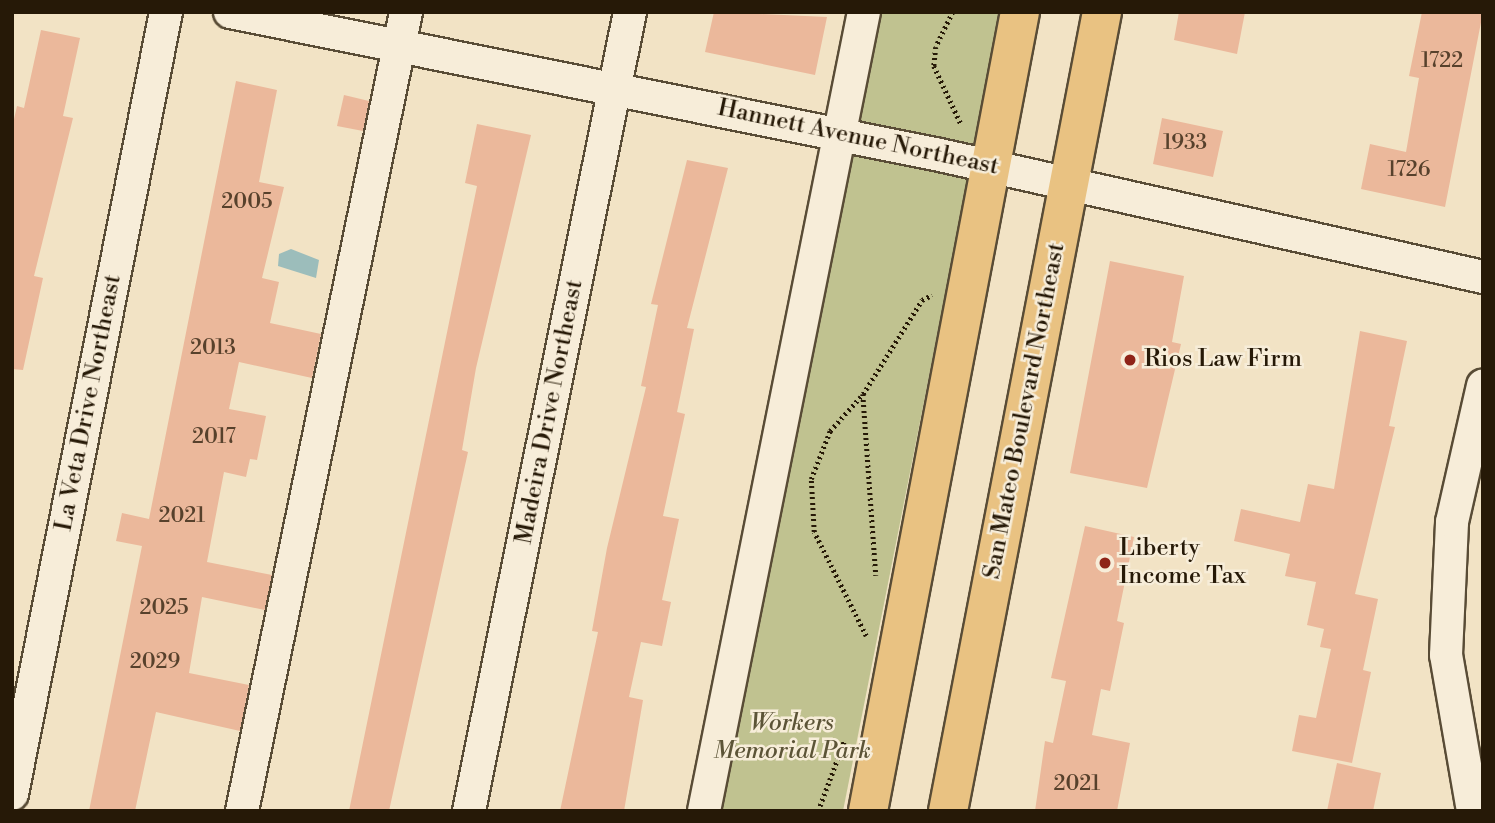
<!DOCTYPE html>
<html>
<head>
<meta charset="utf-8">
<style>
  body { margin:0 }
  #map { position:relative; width:1495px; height:823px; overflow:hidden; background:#f2e3c5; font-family:"Libre Bodoni",serif }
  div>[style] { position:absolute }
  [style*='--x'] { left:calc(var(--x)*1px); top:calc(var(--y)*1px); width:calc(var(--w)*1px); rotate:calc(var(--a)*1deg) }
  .green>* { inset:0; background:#c0c290 }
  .water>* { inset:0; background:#9cbdbb }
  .building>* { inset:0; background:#ebb89b }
  .path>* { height:4.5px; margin-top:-2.25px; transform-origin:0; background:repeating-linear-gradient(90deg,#261907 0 2px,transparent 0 5.5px) }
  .roads { filter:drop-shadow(2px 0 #594c36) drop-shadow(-2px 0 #594c36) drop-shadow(0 2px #594c36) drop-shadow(0 -2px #594c36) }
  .minor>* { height:32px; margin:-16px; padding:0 16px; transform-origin:16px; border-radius:16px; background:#f7edd9 }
  .major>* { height:38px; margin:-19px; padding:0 19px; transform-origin:19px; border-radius:19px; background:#e9c282 }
  .dots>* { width:19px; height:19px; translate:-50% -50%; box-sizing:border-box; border:4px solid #f7edd9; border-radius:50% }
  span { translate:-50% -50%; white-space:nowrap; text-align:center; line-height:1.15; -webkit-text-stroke:5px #f7edd9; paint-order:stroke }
  .number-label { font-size:21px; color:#57412c }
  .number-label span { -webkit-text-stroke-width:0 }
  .street-label { font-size:24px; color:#261907 }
  .poi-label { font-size:24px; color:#261907 }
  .left { translate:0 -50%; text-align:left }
  .park-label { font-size:24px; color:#5c5437; font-style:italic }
  .frame { position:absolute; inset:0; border:14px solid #261907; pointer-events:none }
</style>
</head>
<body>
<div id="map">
  <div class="green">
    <div style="clip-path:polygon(874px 12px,1001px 12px,843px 811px,712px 811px)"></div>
  </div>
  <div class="water">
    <div style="clip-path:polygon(291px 249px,319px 260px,316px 278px,278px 266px,279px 254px)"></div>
  </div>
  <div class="building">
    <div style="clip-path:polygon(714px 12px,827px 17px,815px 75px,705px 52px)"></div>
    <div style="clip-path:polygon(1179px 12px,1245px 12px,1237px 54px,1174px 40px)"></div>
    <div style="clip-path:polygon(1422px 12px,1483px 12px,1445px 207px,1361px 189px,1370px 144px,1406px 152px,1419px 78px,1409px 76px)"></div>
    <div style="clip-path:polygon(41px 30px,80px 38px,63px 116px,73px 118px,34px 276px,43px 278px,23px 370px,12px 369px,12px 128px,17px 106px,24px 108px)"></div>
    <div style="clip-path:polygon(236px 81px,277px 90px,259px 182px,284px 187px,262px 278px,279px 282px,270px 323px,321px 334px,312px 378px,239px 362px,229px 409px,266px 416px,257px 460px,250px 459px,246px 477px,224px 472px,207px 562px,272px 575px,265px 610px,202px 597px,189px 673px,249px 685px,240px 731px,156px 712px,135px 811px,89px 811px,142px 546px,116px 541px,122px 513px,149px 519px)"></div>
    <div style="clip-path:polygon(344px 95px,369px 101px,363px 131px,337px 126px)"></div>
    <div style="clip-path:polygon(1162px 118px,1223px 131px,1213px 177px,1153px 164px)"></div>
    <div style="clip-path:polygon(477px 124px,531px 135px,476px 368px,462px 450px,468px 452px,389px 811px,349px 811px,477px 186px,465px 183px)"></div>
    <div style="clip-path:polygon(687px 160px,728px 168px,687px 328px,694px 329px,677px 412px,685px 414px,663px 516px,679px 519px,662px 600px,671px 602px,662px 646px,641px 642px,629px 697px,643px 700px,624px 811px,560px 811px,598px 632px,592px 631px,607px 548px,646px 387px,641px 386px,658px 305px,651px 304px)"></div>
    <div style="clip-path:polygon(1110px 261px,1184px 276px,1172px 342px,1181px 344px,1147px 488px,1070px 473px)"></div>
    <div style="clip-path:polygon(1360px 331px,1407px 341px,1389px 426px,1395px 427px,1355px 594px,1378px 599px,1363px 670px,1371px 672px,1352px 763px,1292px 751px,1299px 715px,1316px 718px,1331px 649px,1320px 647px,1324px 629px,1307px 625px,1316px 582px,1285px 576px,1290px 554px,1234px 541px,1241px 509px,1300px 522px,1308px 484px,1334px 489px)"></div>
    <div style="clip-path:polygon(1085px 526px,1134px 537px,1117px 621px,1124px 623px,1110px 691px,1101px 689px,1092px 735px,1130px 743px,1117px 811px,1035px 811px,1045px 741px,1053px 743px,1066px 681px,1051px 678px)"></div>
    <div style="clip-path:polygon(1337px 763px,1381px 773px,1373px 811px,1327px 811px)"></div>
  </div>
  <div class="path">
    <div style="--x:953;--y:12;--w:39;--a:116"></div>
    <div style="--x:936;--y:47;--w:19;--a:96"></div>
    <div style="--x:934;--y:66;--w:64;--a:65"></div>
    <div style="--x:863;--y:394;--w:182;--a:85.9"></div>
    <div style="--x:866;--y:636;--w:116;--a:-116.6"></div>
    <div style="--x:814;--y:532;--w:53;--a:-93.2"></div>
    <div style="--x:811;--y:479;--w:52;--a:-68.4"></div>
    <div style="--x:830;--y:431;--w:50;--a:-48.3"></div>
    <div style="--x:863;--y:394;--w:111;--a:-57.9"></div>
    <div style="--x:922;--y:300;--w:11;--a:-27"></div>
    <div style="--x:818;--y:811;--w:75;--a:-69.6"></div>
  </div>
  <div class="roads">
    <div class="minor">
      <div style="--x:230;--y:12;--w:724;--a:11.39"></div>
      <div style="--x:940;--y:155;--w:557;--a:12.66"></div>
      <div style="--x:12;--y:794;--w:797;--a:-78.86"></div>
      <div style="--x:242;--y:811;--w:816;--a:-78.4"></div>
      <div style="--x:469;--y:811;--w:815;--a:-78.61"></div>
      <div style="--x:704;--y:811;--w:815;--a:-78.68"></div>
      <div style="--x:1473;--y:811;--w:158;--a:-99.8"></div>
      <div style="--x:1446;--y:655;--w:133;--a:-87.4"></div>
      <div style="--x:1452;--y:522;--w:140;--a:-77.2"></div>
    </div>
    <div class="major">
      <div style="--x:868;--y:811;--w:813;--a:-79.23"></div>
      <div style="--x:948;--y:811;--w:814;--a:-79.09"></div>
    </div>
  </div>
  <div class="dots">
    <div style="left:1130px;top:360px;background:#8f2418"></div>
    <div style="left:1105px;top:563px;background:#8f2418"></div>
  </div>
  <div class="number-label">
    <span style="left:1442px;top:61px">1722</span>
    <span style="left:1185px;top:143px">1933</span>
    <span style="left:1409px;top:170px">1726</span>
    <span style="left:247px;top:202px">2005</span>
    <span style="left:213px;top:348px">2013</span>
    <span style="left:214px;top:437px">2017</span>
    <span style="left:182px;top:516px">2021</span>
    <span style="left:164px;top:608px">2025</span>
    <span style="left:155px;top:662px">2029</span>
    <span style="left:1077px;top:784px">2021</span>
  </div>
  <div class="street-label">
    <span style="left:858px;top:138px;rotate:12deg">Hannett Avenue Northeast</span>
    <span style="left:89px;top:403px;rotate:-79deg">La Veta Drive Northeast</span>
    <span style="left:1025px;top:411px;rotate:-79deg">San Mateo Boulevard Northeast</span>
    <span style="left:550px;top:412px;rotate:-79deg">Madeira Drive Northeast</span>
  </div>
  <div class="poi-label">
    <span class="left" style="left:1144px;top:360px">Rios Law Firm</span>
    <span class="left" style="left:1119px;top:563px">Liberty<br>Income Tax</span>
  </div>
  <div class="park-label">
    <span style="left:792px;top:738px">Workers<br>Memorial Park</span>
  </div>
  <div class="frame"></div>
</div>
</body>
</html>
